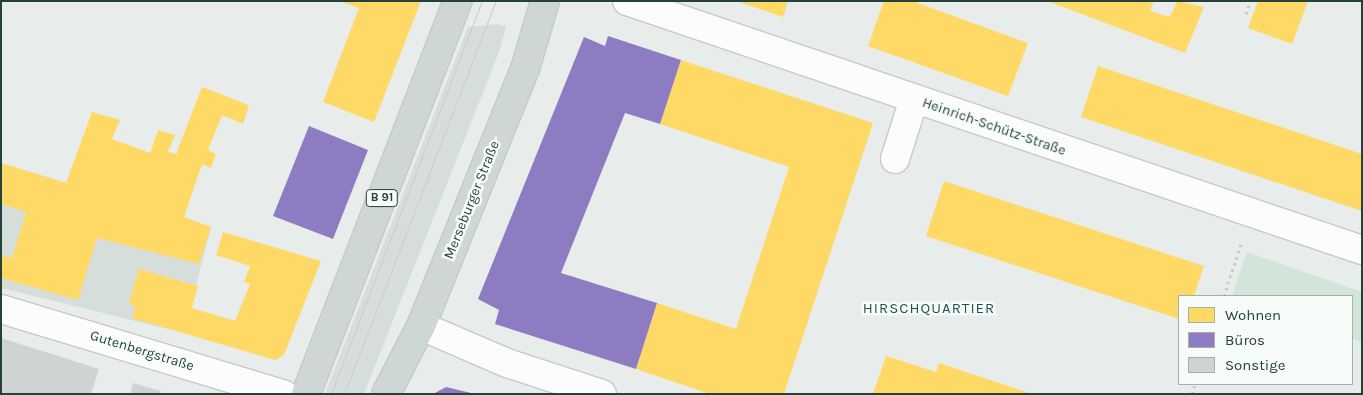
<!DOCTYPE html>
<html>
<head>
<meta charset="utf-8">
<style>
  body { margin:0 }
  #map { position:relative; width:1363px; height:395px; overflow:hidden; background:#e8edeb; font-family:Karla,sans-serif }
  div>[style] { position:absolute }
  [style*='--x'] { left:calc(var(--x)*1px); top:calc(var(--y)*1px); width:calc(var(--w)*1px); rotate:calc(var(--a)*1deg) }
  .built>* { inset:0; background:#d6dedb }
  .green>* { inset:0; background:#d1e6d8 }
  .homes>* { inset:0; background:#ffd966 }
  .offices>* { inset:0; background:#8e7cc3 }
  .building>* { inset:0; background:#cfd4d2 }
  .path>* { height:3px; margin-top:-1.5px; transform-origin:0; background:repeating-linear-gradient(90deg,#c3ccca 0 2.5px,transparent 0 6.5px) }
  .roads { filter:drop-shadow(1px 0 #c5cac8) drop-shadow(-1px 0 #c5cac8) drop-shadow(0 1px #c5cac8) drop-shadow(0 -1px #c5cac8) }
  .minor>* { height:28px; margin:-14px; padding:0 14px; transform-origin:14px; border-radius:14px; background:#fcfcfc }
  .major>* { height:28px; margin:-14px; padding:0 14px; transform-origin:14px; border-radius:14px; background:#cfd7d5 }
  .tram>* { height:1px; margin:-0.5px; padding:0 0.5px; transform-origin:0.5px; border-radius:0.5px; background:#c9cdcc }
  span { translate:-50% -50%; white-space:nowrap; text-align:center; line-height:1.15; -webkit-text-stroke:5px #f7fbf9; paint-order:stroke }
  .shield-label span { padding:1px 4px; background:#f7fbf9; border:1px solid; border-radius:4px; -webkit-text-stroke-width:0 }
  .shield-label { font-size:12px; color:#24423a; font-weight:700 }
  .street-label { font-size:14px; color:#24423a }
  .neighbourhood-label { font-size:15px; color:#1f5548; letter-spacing:1px }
  .frame { position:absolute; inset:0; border:2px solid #24423a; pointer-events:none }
  .legend { position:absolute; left:1178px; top:295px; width:175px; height:90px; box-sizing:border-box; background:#f7fbf9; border:1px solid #a3b1ad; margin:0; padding:6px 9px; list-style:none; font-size:15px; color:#24423a }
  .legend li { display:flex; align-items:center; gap:10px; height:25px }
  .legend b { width:25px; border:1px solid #a3b1ad }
</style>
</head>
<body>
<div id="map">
  <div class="built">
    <div style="clip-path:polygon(497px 24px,506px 27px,499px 52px,364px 394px,325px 394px,468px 27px)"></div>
    <div style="clip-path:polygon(1px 163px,211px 227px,184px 333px,1px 288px)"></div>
  </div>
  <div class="green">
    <div style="clip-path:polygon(1247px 252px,1362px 292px,1362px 342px,1352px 339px,1352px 296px,1232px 296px)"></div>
  </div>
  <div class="homes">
    <div style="clip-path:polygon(339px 1px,421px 1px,374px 122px,323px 102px,359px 8px)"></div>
    <div style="clip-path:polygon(736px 1px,788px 1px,783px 17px)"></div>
    <div style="clip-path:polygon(884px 1px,912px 1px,1028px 43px,1008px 96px,868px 46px)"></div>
    <div style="clip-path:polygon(1047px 1px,1154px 1px,1150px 11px,1170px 17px,1177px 1px,1204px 7px,1185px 53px)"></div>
    <div style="clip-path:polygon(1258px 1px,1308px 1px,1292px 44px,1248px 28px)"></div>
    <div style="clip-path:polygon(681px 60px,873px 123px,784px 394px,710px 394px,636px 369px,657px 303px,736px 329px,789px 167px,660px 124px)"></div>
    <div style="clip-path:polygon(1098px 66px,1362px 154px,1362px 211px,1081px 117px)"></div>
    <div style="clip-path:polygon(202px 87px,249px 105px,243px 124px,222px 115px,208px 150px,216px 154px,211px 168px,202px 164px,184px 217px,211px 227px,199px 264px,97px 238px,78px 300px,1px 278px,1px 255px,12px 258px,26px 212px,1px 204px,1px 163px,66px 183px,92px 112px,120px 120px,112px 139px,150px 153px,158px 130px,175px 135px,168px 152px,176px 154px)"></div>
    <div style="clip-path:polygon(944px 181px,1204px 266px,1194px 296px,1179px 296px,1179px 319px,926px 236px)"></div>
    <div style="clip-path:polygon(223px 232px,321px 261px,284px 355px,275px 360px,132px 318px,135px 308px,129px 301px,139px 269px,198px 286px,192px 308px,235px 321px,250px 284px,244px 282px,250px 266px,216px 255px)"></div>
    <div style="clip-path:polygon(886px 356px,936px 372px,939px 363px,1032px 394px,873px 394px)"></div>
  </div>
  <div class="offices">
    <div style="clip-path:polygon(608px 36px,681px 60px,660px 124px,625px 113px,561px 273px,657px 303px,636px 369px,495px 324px,499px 310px,478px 299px,584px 37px,605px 46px)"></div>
    <div style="clip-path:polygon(309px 126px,368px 150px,333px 239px,273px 216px)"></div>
    <div style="clip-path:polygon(446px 387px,471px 393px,471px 394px,433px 394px)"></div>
  </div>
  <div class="building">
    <div style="clip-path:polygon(1px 338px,99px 369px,91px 394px,1px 394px)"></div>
    <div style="clip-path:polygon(133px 383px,161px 391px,160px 394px,130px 394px)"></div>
  </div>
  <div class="path">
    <div style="--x:1246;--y:14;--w:14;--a:-73"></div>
    <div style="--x:1224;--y:296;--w:58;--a:-71.9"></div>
    <div style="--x:1192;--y:394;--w:10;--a:-73"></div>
  </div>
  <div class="roads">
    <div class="minor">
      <div style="--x:627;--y:1;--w:776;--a:18.72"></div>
      <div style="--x:895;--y:159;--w:63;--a:-72.4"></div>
      <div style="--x:1;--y:309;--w:295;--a:16.8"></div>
      <div style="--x:421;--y:326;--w:94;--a:23.3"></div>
      <div style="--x:507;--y:363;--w:100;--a:18.1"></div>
    </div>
    <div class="major">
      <div style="--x:306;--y:394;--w:421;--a:-68.9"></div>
      <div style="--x:386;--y:394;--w:76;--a:-62.8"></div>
      <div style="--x:421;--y:326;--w:277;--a:-68"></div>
      <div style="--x:525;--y:69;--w:71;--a:-73.6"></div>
    </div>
  </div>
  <div class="tram">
    <div style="--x:331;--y:394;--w:421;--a:-69"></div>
    <div style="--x:344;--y:394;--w:421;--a:-68.9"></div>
  </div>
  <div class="shield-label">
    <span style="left:382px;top:198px">B 91</span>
  </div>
  <div class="street-label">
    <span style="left:994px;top:127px;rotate:19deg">Heinrich-Schütz-Straße</span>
    <span style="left:472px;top:200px;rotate:-68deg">Merseburger Straße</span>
    <span style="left:142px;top:351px;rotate:17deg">Gutenbergstraße</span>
  </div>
  <div class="neighbourhood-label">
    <span style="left:929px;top:309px">HIRSCHQUARTIER</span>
  </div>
  <div class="frame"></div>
  <ul class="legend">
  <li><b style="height:14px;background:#ffd966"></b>Wohnen</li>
  <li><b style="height:14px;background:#8e7cc3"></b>Büros</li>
  <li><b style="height:14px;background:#cfd4d2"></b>Sonstige</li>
  </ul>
</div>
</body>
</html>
